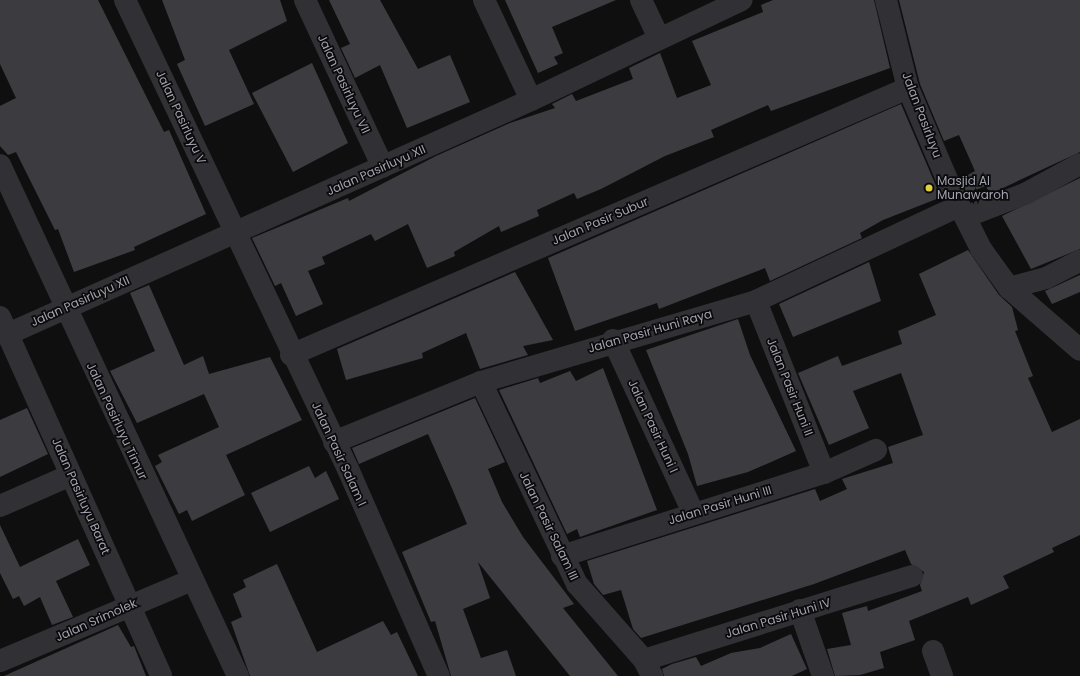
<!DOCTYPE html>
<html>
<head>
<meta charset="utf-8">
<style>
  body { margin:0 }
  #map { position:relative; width:1080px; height:676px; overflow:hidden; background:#100f10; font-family:Poppins,sans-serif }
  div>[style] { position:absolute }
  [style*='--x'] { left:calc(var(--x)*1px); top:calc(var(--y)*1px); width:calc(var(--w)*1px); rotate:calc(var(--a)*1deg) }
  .building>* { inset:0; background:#3c3c40 }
  .minor>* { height:22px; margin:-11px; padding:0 11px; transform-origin:11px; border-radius:11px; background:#313135 }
  .dots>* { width:11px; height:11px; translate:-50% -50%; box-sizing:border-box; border:2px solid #0b0a0b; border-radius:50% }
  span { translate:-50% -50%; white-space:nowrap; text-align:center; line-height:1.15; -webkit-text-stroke:3.5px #0b0a0b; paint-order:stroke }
  .street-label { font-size:12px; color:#a2a3b0 }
  .poi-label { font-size:12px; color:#a2a3b0 }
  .left { translate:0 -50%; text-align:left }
</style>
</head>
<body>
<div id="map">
  <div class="building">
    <div style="clip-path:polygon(0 0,98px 0,164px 132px,169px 130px,206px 214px,134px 247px,135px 250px,74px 272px,58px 229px,55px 230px,16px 152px,8px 155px,0 146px,0 106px,16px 98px,0 64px)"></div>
    <div style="clip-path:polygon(162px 0,280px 0,287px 21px,229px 50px,254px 104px,205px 126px,177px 64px,185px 60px)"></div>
    <div style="clip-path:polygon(329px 0,380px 0,418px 69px,450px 55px,470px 102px,407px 128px,380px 65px,355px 78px,341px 48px,350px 44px)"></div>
    <div style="clip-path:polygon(505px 0,616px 0,552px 27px,563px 53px,554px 57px,558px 64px,538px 73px)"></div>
    <div style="clip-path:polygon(773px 0,874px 0,890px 68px,771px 111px,768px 105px,711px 130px,714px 137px,665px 156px,601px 189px,577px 199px,574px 193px,537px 210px,539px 216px,501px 232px,499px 226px,454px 252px,455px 256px,427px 268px,408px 224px,375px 241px,371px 234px,322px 257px,325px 264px,308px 271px,323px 304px,296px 316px,281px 283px,275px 286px,252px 238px,348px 198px,349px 201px,436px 156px,510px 123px,555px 108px,552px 104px,572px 94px,576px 101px,633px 79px,629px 68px,660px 53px,677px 98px,711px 85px,692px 41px,763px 12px,761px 5px)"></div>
    <div style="clip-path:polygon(899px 0,1080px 0,1080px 152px,990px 194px,986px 186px,967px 193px,960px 179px,975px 171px,959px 135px,944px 141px,920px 84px)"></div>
    <div style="clip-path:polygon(312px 63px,348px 143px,293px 172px,252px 93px)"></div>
    <div style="clip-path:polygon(901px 104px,942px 200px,939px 198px,883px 220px,860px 233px,862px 238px,770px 281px,765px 268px,659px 309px,657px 303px,575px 331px,548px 258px)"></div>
    <div style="clip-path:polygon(1080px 178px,1080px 249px,1031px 269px,1002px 216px)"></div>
    <div style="clip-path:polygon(968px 250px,999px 295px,1012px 307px,1018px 330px,1015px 331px,1033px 376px,1028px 378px,1052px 432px,1080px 419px,1080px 535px,1052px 548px,1054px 552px,1003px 576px,1009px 588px,971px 605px,968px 597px,909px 621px,915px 640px,880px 652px,884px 668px,860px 675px,835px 676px,827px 649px,851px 645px,842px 613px,867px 606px,868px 611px,922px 591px,920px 585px,924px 572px,911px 564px,905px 550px,814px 584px,641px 638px,633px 629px,621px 590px,603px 595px,594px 584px,587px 561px,815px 489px,820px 501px,847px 489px,842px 479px,893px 463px,888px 447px,923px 435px,901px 373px,853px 391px,869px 428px,829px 445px,798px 373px,838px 356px,842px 366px,902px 344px,898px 331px,936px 315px,919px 274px)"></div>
    <div style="clip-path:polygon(869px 262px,881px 301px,793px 337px,779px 304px)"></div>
    <div style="clip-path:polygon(515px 272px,553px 340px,523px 346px,528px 355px,480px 369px,466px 333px,422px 353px,423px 358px,346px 380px,337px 349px)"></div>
    <div style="clip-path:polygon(1080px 275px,1080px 292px,1052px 304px,1045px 291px)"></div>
    <div style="clip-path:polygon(149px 285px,184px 365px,203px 356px,209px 374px,270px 357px,302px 420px,226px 455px,245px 495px,192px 521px,187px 510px,179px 514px,155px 466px,162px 462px,158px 455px,219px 427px,204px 394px,137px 423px,110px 371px,155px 351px,130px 293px)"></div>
    <div style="clip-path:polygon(738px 319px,750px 355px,796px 451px,748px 472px,697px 486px,688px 454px,646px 350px)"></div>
    <div style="clip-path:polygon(603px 368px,657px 510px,580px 537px,577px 529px,567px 534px,499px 390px,538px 378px,540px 383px,570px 371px,576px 381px)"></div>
    <div style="clip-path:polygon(475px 398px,505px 462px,488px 469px,502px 502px,523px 537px,574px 604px,563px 608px,618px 676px,570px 676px,478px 562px,490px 598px,463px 609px,481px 658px,507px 650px,516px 676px,451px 676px,435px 621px,431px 622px,402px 552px,467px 524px,451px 486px,428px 434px,359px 464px,352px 448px)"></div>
    <div style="clip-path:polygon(27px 408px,48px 454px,0 477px,0 420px)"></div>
    <div style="clip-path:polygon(309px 466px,315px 478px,326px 471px,339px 499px,270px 532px,251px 493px)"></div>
    <div style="clip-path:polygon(0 525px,20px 567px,78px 539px,90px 565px,56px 581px,73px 617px,52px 625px,40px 597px,24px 606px,19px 596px,13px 599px,0 573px)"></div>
    <div style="clip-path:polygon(277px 564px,317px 652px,383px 621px,391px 635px,397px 632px,418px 676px,250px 676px,231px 622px,242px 617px,233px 594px,246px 587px,243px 580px)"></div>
    <div style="clip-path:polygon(118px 625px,131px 647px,134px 646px,146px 676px,4px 676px)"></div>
    <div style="clip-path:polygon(791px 634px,807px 669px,792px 676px,664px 676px,662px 669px,672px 664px,696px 657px,701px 666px,731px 653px,760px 648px)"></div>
  </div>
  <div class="minor">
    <div style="--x:125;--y:0;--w:519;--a:64.57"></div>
    <div style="--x:348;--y:469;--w:226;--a:66.3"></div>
    <div style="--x:305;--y:0;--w:184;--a:65"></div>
    <div style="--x:484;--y:0;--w:110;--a:64.8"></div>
    <div style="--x:641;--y:0;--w:42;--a:64.7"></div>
    <div style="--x:886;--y:0;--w:91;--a:76"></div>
    <div style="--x:908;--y:88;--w:110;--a:66.9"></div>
    <div style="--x:951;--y:189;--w:67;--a:63.4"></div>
    <div style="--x:981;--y:249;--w:48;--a:54.3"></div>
    <div style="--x:1009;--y:288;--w:94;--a:41.1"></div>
    <div style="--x:0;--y:165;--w:564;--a:65.03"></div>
    <div style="--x:965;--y:217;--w:66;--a:-21.2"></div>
    <div style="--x:1027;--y:193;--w:60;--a:-28.7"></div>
    <div style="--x:1009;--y:288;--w:38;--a:-15"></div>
    <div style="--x:1046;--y:278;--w:38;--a:-27"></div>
    <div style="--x:756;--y:301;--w:185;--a:68.4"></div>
    <div style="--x:0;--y:317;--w:393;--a:65.8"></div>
    <div style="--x:8;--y:334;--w:573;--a:-24.1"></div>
    <div style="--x:531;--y:100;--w:233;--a:-25.4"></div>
    <div style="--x:613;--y:340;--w:190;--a:65.1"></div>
    <div style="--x:291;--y:355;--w:672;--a:-23.4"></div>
    <div style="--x:481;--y:382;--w:224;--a:64.6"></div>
    <div style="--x:577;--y:584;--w:101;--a:48.6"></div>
    <div style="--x:644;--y:660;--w:18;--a:63"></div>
    <div style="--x:334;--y:442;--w:159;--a:-22.2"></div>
    <div style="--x:481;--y:382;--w:287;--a:-16.4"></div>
    <div style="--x:756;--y:301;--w:224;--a:-25.1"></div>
    <div style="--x:0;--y:506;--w:77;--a:-23.6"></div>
    <div style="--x:562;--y:556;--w:275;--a:-17.6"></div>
    <div style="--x:824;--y:473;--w:57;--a:-23.9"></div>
    <div style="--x:800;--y:610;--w:70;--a:70.8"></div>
    <div style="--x:933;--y:651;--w:27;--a:70"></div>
    <div style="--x:644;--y:660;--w:281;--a:-17.4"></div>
    <div style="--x:0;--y:661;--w:208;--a:-22.9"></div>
  </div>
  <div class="dots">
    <div style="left:929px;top:188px;background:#ded13a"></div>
  </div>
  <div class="street-label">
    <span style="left:344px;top:84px;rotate:65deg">Jalan Pasirluyu VII</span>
    <span style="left:922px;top:115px;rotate:69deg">Jalan Pasirluyu</span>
    <span style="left:181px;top:117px;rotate:65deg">Jalan Pasirluyu V</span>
    <span style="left:376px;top:170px;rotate:-24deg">Jalan Pasirluyu XII</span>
    <span style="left:600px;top:221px;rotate:-23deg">Jalan Pasir Subur</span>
    <span style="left:80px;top:301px;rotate:-24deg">Jalan Pasirluyu XII</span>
    <span style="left:650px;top:331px;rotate:-16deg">Jalan Pasir Huni Raya</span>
    <span style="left:790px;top:387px;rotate:68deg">Jalan Pasir Huni II</span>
    <span style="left:117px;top:421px;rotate:65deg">Jalan Pasirluyu Timur</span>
    <span style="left:653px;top:426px;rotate:65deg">Jalan Pasir Huni I</span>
    <span style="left:339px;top:454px;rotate:65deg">Jalan Pasir Salam I</span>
    <span style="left:81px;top:496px;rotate:66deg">Jalan Pasirluyu Barat</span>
    <span style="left:720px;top:505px;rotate:-17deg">Jalan Pasir Huni III</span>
    <span style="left:549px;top:526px;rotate:64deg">Jalan Pasir Salam III</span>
    <span style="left:778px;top:618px;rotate:-17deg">Jalan Pasir Huni IV</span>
    <span style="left:96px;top:620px;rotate:-24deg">Jalan Srimolek</span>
  </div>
  <div class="poi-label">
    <span class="left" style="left:937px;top:188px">Masjid Al<br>Munawaroh</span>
  </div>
</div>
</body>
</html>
